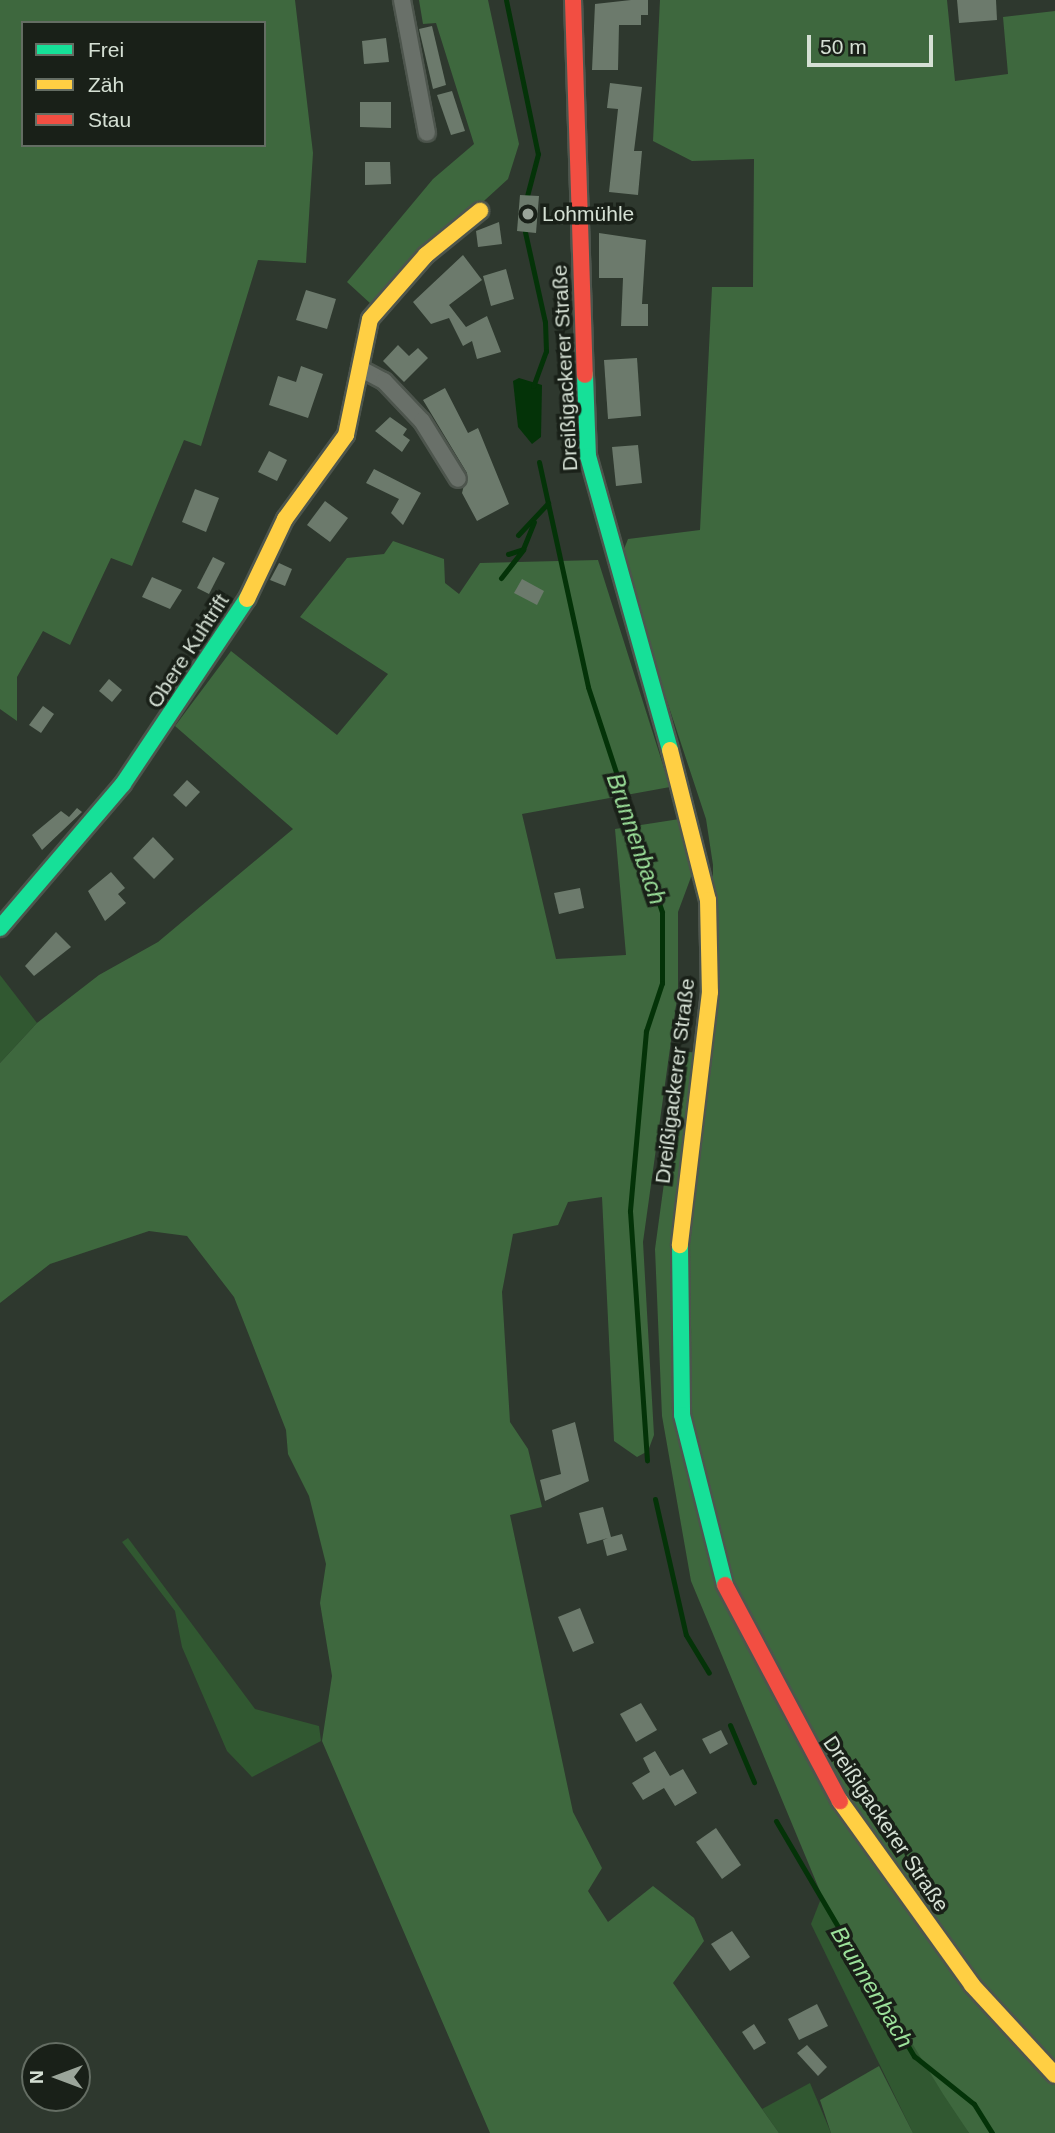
<!DOCTYPE html>
<html>
<head>
<meta charset="utf-8">
<style>
  body { margin:0 }
  #map { position:relative; width:1055px; height:2133px; overflow:hidden; background:#2e382e; font-family:Helvetica,sans-serif }
  div>[style] { position:absolute }
  [style*='--x'] { left:calc(var(--x)*1px); top:calc(var(--y)*1px); width:calc(var(--w)*1px); rotate:calc(var(--a)*1deg) }
  .green>* { inset:0; background:#315831 }
  .forest>* { inset:0; background:#3e683e }
  .water>* { inset:0; background:#043308 }
  .stream>* { height:5px; margin:-2.5px; padding:0 2.5px; transform-origin:2.5px; border-radius:2.5px; background:#043308 }
  .building>* { inset:0; background:#6c7a6c }
  .roads { filter:drop-shadow(2px 0 #4d554d) drop-shadow(-2px 0 #4d554d) drop-shadow(0 2px #4d554d) drop-shadow(0 -2px #4d554d) }
  .street>* { height:16px; margin:-8px; padding:0 8px; transform-origin:8px; border-radius:8px; background:#697069 }
  .fast>* { height:16px; margin:-8px; padding:0 8px; transform-origin:8px; border-radius:8px; background:#16e098 }
  .slow>* { height:16px; margin:-8px; padding:0 8px; transform-origin:8px; border-radius:8px; background:#ffcf43 }
  .jam>* { height:16px; margin:-8px; padding:0 8px; transform-origin:8px; border-radius:8px; background:#f24e42 }
  .dots>* { width:19px; height:19px; translate:-50% -50%; box-sizing:border-box; border:4px solid #192018; border-radius:50% }
  span { translate:-50% -50%; white-space:nowrap; text-align:center; line-height:1.15; -webkit-text-stroke:7px #192018; paint-order:stroke }
  .poi-label { font-size:21px; color:#d5e0d4 }
  .left { translate:0 -50%; text-align:left }
  .street-label { font-size:21px; color:#d5e0d4 }
  .water-label { font-size:23px; color:#9ce19a; font-style:italic }
  .legend { position:absolute; left:21px; top:21px; width:245px; height:126px; box-sizing:border-box; background:#192018; border:2px solid #646d63; margin:0; padding:9px 12px; list-style:none; font-size:21px; color:#d5e0d4 }
  .legend li { display:flex; align-items:center; gap:14px; height:35px }
  .legend b { width:35px; border:2px solid #646d63 }
  .north { position:absolute; left:21px; top:2042px; width:70px; height:70px; box-sizing:border-box; background:#192018; border:2px solid #646d63; border-radius:50%; rotate:270deg; font-size:19px; font-weight:700; line-height:28px; text-align:center; color:#d5e0d4 }
  .north::after { content:''; display:block; margin:auto; width:24px; height:32px; background:#9ba59a; clip-path:polygon(50% 0,100% 100%,50% 72%,0 100%) }
  .scale { position:absolute; left:807px; top:35px; width:126px; height:32px; box-sizing:border-box; border:4px solid #d5e0d4; border-top:0; padding-left:9px; font-size:21px; line-height:24px; white-space:nowrap; color:#d5e0d4; -webkit-text-stroke:5px #192018; paint-order:stroke }
</style>
</head>
<body>
<div id="map">
  <div class="green">
    <div style="clip-path:polygon(0 975px,37px 1023px,0 1063px)"></div>
    <div style="clip-path:polygon(128px 1538px,255px 1709px,319px 1726px,321px 1741px,252px 1777px,227px 1751px,182px 1647px,175px 1611px,122px 1542px)"></div>
    <div style="clip-path:polygon(822px 1896px,872px 1971px,969px 2133px,913px 2133px,811px 1924px)"></div>
    <div style="clip-path:polygon(810px 2083px,831px 2133px,779px 2133px,762px 2109px)"></div>
  </div>
  <div class="forest">
    <div style="clip-path:polygon(evenodd,0 0,295px 0,313px 153px,306px 263px,258px 260px,201px 446px,184px 440px,132px 566px,111px 558px,70px 645px,43px 631px,17px 677px,17px 721px,0 709px,0 0,23px 23px,264px 23px,264px 145px,23px 145px,23px 23px)"></div>
    <div style="clip-path:polygon(419px 0,488px 0,519px 144px,508px 179px,371px 304px,347px 282px,433px 179px,474px 144px,436px 23px,423px 24px)"></div>
    <div style="clip-path:polygon(660px 0,947px 0,955px 81px,1008px 74px,1003px 17px,1055px 11px,1055px 2133px,969px 2133px,943px 2094px,822px 1896px,691px 1581px,662px 1416px,655px 1249px,682px 1051px,712px 1055px,713px 865px,706px 819px,620px 559px,628px 539px,700px 530px,712px 287px,753px 287px,754px 159px,692px 161px,653px 141px)"></div>
    <div style="clip-path:polygon(393px 541px,444px 559px,445px 583px,459px 594px,480px 563px,598px 560px,670px 787px,522px 814px,556px 959px,626px 955px,615px 829px,686px 818px,694px 869px,678px 912px,678px 991px,643px 1242px,654px 1435px,648px 1451px,637px 1457px,614px 1441px,602px 1197px,568px 1202px,558px 1225px,513px 1234px,502px 1292px,510px 1422px,528px 1449px,542px 1507px,510px 1515px,573px 1812px,602px 1868px,588px 1891px,608px 1922px,653px 1886px,694px 1918px,704px 1941px,673px 1983px,779px 2133px,490px 2133px,322px 1741px,332px 1676px,320px 1603px,326px 1564px,309px 1496px,288px 1454px,286px 1430px,234px 1297px,187px 1236px,149px 1231px,50px 1264px,0 1303px,0 1063px,37px 1023px,99px 975px,158px 942px,293px 829px,175px 726px,231px 651px,337px 735px,388px 674px,300px 617px,347px 558px,384px 554px)"></div>
    <div style="clip-path:polygon(879px 2066px,913px 2133px,831px 2133px,820px 2100px)"></div>
  </div>
  <div class="water">
    <div style="clip-path:polygon(519px 378px,542px 385px,541px 437px,532px 444px,518px 427px,513px 381px)"></div>
  </div>
  <div class="stream">
    <div style="--x:506;--y:0;--w:157;--a:78.3"></div>
    <div style="--x:538;--y:154;--w:43;--a:104.7"></div>
    <div style="--x:525;--y:232;--w:92;--a:77.5"></div>
    <div style="--x:545;--y:322;--w:29;--a:88"></div>
    <div style="--x:546;--y:351;--w:37;--a:110"></div>
    <div style="--x:539;--y:462;--w:230;--a:77.7"></div>
    <div style="--x:588;--y:687;--w:237;--a:71.8"></div>
    <div style="--x:662;--y:912;--w:71;--a:90"></div>
    <div style="--x:662;--y:983;--w:51;--a:108.4"></div>
    <div style="--x:646;--y:1031;--w:181;--a:95.1"></div>
    <div style="--x:630;--y:1211;--w:250;--a:86.1"></div>
    <div style="--x:518;--y:535;--w:44;--a:-46.8"></div>
    <div style="--x:508;--y:554;--w:16;--a:-18"></div>
    <div style="--x:523;--y:549;--w:29;--a:-68"></div>
    <div style="--x:501;--y:578;--w:36;--a:-52"></div>
    <div style="--x:655;--y:1499;--w:139;--a:77.2"></div>
    <div style="--x:686;--y:1635;--w:44;--a:58.8"></div>
    <div style="--x:730;--y:1725;--w:62;--a:67.2"></div>
    <div style="--x:776;--y:1821;--w:273;--a:59.6"></div>
    <div style="--x:914;--y:2056;--w:77;--a:38.7"></div>
    <div style="--x:974;--y:2104;--w:34;--a:58"></div>
  </div>
  <div class="building">
    <div style="clip-path:polygon(631px 0,648px 0,648px 15px,641px 15px,641px 25px,619px 25px,618px 70px,592px 70px,595px 4px)"></div>
    <div style="clip-path:polygon(957px 0,996px 0,997px 20px,959px 23px)"></div>
    <div style="clip-path:polygon(432px 26px,446px 85px,433px 89px,419px 29px)"></div>
    <div style="clip-path:polygon(386px 38px,389px 62px,364px 64px,362px 41px)"></div>
    <div style="clip-path:polygon(610px 83px,642px 87px,634px 151px,642px 151px,638px 195px,609px 192px,618px 109px,607px 108px)"></div>
    <div style="clip-path:polygon(452px 91px,465px 131px,451px 135px,437px 95px)"></div>
    <div style="clip-path:polygon(360px 102px,391px 102px,391px 128px,360px 127px)"></div>
    <div style="clip-path:polygon(365px 162px,390px 162px,391px 184px,365px 185px)"></div>
    <div style="clip-path:polygon(520px 195px,539px 196px,536px 233px,517px 231px)"></div>
    <div style="clip-path:polygon(499px 222px,502px 244px,478px 247px,476px 231px)"></div>
    <div style="clip-path:polygon(599px 233px,646px 240px,642px 304px,648px 304px,648px 326px,621px 326px,623px 278px,599px 278px)"></div>
    <div style="clip-path:polygon(463px 255px,482px 280px,449px 305px,466px 327px,487px 316px,501px 352px,477px 359px,472px 341px,463px 346px,449px 318px,431px 324px,413px 302px)"></div>
    <div style="clip-path:polygon(506px 269px,514px 299px,491px 306px,483px 276px)"></div>
    <div style="clip-path:polygon(306px 290px,336px 299px,327px 329px,296px 320px)"></div>
    <div style="clip-path:polygon(398px 345px,409px 356px,418px 348px,428px 358px,404px 382px,383px 361px)"></div>
    <div style="clip-path:polygon(637px 358px,641px 416px,608px 419px,604px 360px)"></div>
    <div style="clip-path:polygon(301px 366px,323px 374px,308px 418px,269px 405px,278px 376px,296px 382px)"></div>
    <div style="clip-path:polygon(445px 388px,468px 433px,478px 428px,509px 504px,477px 521px,462px 493px,467px 473px,423px 400px)"></div>
    <div style="clip-path:polygon(390px 417px,407px 429px,403px 435px,410px 440px,402px 452px,375px 431px)"></div>
    <div style="clip-path:polygon(638px 445px,642px 483px,616px 486px,612px 447px)"></div>
    <div style="clip-path:polygon(269px 451px,287px 460px,277px 481px,258px 472px)"></div>
    <div style="clip-path:polygon(374px 469px,421px 493px,403px 525px,391px 513px,399px 499px,366px 483px)"></div>
    <div style="clip-path:polygon(195px 489px,219px 498px,206px 532px,182px 522px)"></div>
    <div style="clip-path:polygon(325px 501px,348px 518px,330px 542px,307px 525px)"></div>
    <div style="clip-path:polygon(213px 557px,225px 563px,209px 594px,197px 588px)"></div>
    <div style="clip-path:polygon(279px 563px,292px 569px,285px 586px,270px 580px)"></div>
    <div style="clip-path:polygon(152px 577px,182px 590px,170px 609px,142px 597px)"></div>
    <div style="clip-path:polygon(522px 579px,544px 591px,537px 605px,514px 593px)"></div>
    <div style="clip-path:polygon(109px 679px,122px 690px,112px 702px,99px 691px)"></div>
    <div style="clip-path:polygon(43px 706px,54px 714px,41px 733px,29px 725px)"></div>
    <div style="clip-path:polygon(187px 780px,200px 792px,186px 807px,173px 795px)"></div>
    <div style="clip-path:polygon(77px 808px,82px 812px,42px 850px,32px 835px,61px 811px,69px 817px)"></div>
    <div style="clip-path:polygon(153px 837px,174px 859px,154px 879px,133px 858px)"></div>
    <div style="clip-path:polygon(111px 872px,125px 888px,118px 894px,126px 903px,105px 921px,88px 891px)"></div>
    <div style="clip-path:polygon(580px 888px,584px 908px,559px 914px,554px 893px)"></div>
    <div style="clip-path:polygon(56px 932px,71px 947px,34px 976px,25px 966px)"></div>
    <div style="clip-path:polygon(575px 1422px,589px 1481px,545px 1501px,540px 1480px,561px 1474px,552px 1430px)"></div>
    <div style="clip-path:polygon(603px 1507px,611px 1537px,622px 1534px,627px 1550px,607px 1556px,603px 1540px,608px 1538px,587px 1544px,579px 1513px)"></div>
    <div style="clip-path:polygon(580px 1608px,594px 1643px,573px 1652px,558px 1617px)"></div>
    <div style="clip-path:polygon(641px 1703px,657px 1730px,636px 1742px,620px 1714px)"></div>
    <div style="clip-path:polygon(721px 1730px,728px 1744px,710px 1754px,702px 1739px)"></div>
    <div style="clip-path:polygon(655px 1751px,670px 1776px,683px 1769px,697px 1793px,675px 1806px,664px 1788px,643px 1800px,632px 1783px,650px 1772px,643px 1758px)"></div>
    <div style="clip-path:polygon(716px 1828px,741px 1865px,722px 1879px,696px 1842px)"></div>
    <div style="clip-path:polygon(732px 1931px,750px 1957px,730px 1971px,711px 1944px)"></div>
    <div style="clip-path:polygon(817px 2004px,828px 2026px,799px 2040px,788px 2019px)"></div>
    <div style="clip-path:polygon(754px 2024px,766px 2043px,754px 2050px,742px 2032px)"></div>
    <div style="clip-path:polygon(807px 2045px,827px 2067px,818px 2076px,797px 2053px)"></div>
  </div>
  <div class="roads">
    <div class="street">
      <div style="--x:402;--y:0;--w:135;--a:79.4"></div>
      <div style="--x:363;--y:370;--w:24;--a:28"></div>
      <div style="--x:384;--y:381;--w:55;--a:46.5"></div>
      <div style="--x:422;--y:421;--w:68;--a:58.2"></div>
    </div>
    <div class="fast">
      <div style="--x:585;--y:375;--w:81;--a:87.9"></div>
      <div style="--x:588;--y:456;--w:305;--a:74.4"></div>
      <div style="--x:0;--y:928;--w:189;--a:-49.5"></div>
      <div style="--x:123;--y:784;--w:223;--a:-56.2"></div>
      <div style="--x:680;--y:1245;--w:170;--a:89.3"></div>
      <div style="--x:682;--y:1415;--w:175;--a:75.8"></div>
    </div>
    <div class="slow">
      <div style="--x:247;--y:599;--w:89;--a:-64.6"></div>
      <div style="--x:285;--y:519;--w:104;--a:-54"></div>
      <div style="--x:346;--y:435;--w:118;--a:-78.3"></div>
      <div style="--x:370;--y:319;--w:85;--a:-48.8"></div>
      <div style="--x:426;--y:255;--w:70;--a:-39.2"></div>
      <div style="--x:670;--y:750;--w:155;--a:75.8"></div>
      <div style="--x:708;--y:900;--w:92;--a:88.8"></div>
      <div style="--x:710;--y:992;--w:255;--a:96.8"></div>
      <div style="--x:840;--y:1801;--w:226;--a:54.3"></div>
      <div style="--x:972;--y:1985;--w:122;--a:47.3"></div>
    </div>
    <div class="jam">
      <div style="--x:573;--y:0;--w:375;--a:88.2"></div>
      <div style="--x:725;--y:1585;--w:245;--a:62"></div>
    </div>
  </div>
  <div class="dots">
    <div style="left:528px;top:214px;background:#9ba59a"></div>
  </div>
  <div class="poi-label">
    <span class="left" style="left:542px;top:214px">Lohmühle</span>
  </div>
  <div class="street-label">
    <span style="left:565px;top:368px;rotate:-93deg">Dreißigackerer Straße</span>
    <span style="left:188px;top:651px;rotate:-57deg">Obere Kuhtrift</span>
    <span style="left:675px;top:1081px;rotate:-83deg">Dreißigackerer Straße</span>
    <span style="left:886px;top:1824px;rotate:56deg">Dreißigackerer Straße</span>
  </div>
  <div class="water-label">
    <span style="left:636px;top:839px;rotate:71deg">Brunnenbach</span>
    <span style="left:872px;top:1987px;rotate:59deg">Brunnenbach</span>
  </div>
  <ul class="legend">
  <li><b style="height:9px;background:#16e098"></b>Frei</li>
  <li><b style="height:9px;background:#ffcf43"></b>Zäh</li>
  <li><b style="height:9px;background:#f24e42"></b>Stau</li>
  </ul>
  <div class="north">N</div>
  <div class="scale">50 m</div>
</div>
</body>
</html>
